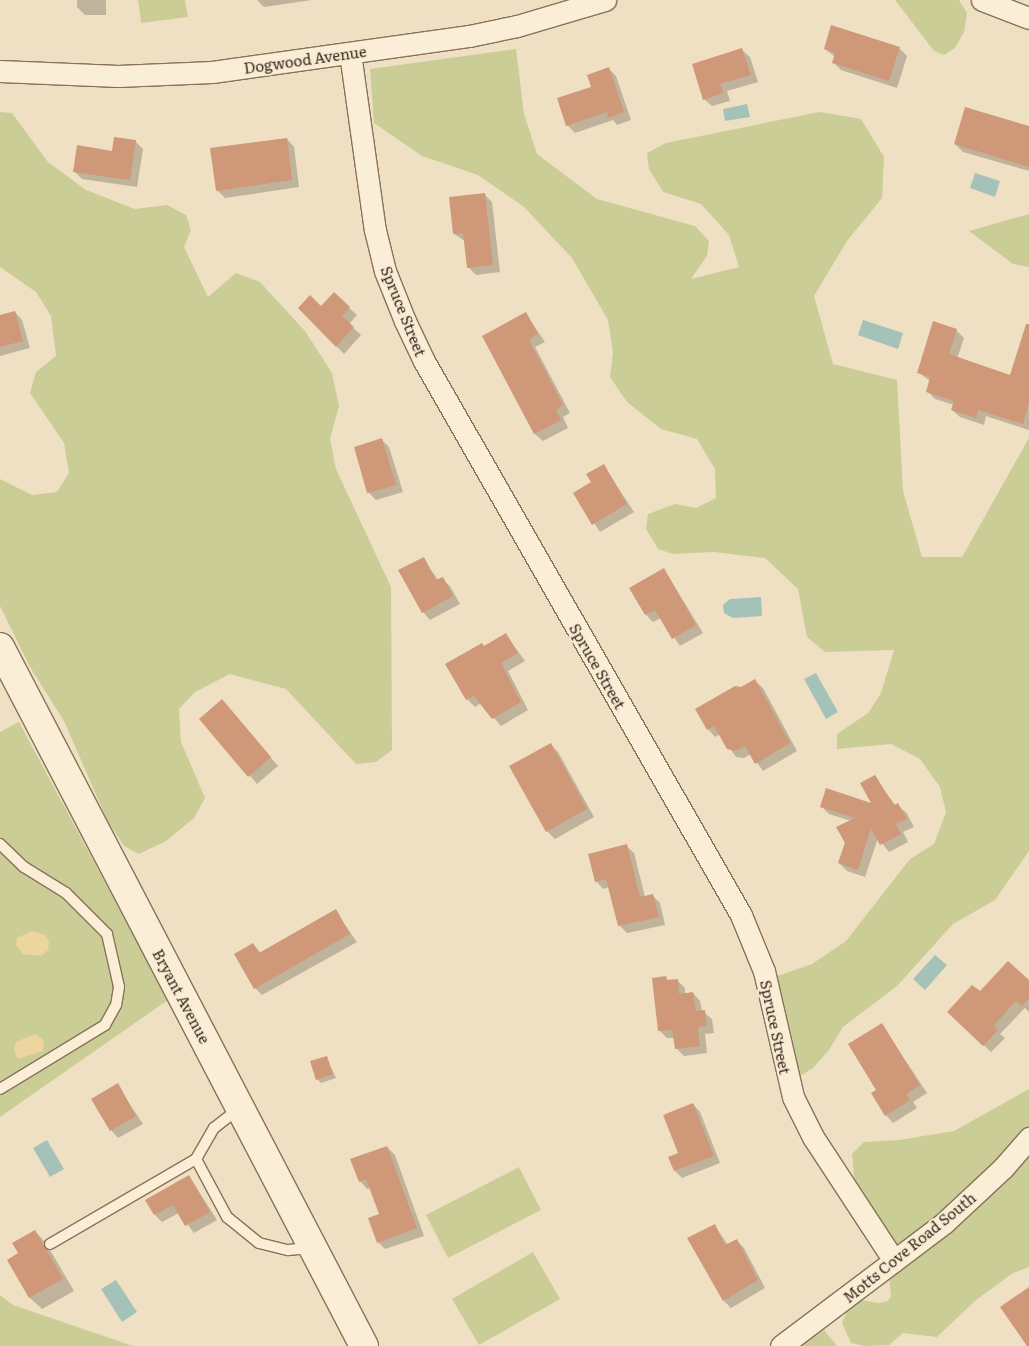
<!DOCTYPE html>
<html>
<head>
<meta charset="utf-8">
<style>
  body { margin:0 }
  #map { position:relative; width:1029px; height:1346px; overflow:hidden; background:#efe0c3; font-family:Literata,serif }
  div>[style] { position:absolute }
  [style*='--x'] { left:calc(var(--x)*1px); top:calc(var(--y)*1px); width:calc(var(--w)*1px); rotate:calc(var(--a)*1deg) }
  .green>* { inset:0; background:#cace96 }
  .sand>* { inset:0; background:#ecd59f }
  .water>* { inset:0; background:#a5c2b8 }
  .shadow>* { inset:0; background:#0003 }
  .building>* { inset:0; background:#cf9878 }
  .roads { filter:drop-shadow(1px 0 #8a7159) drop-shadow(-1px 0 #8a7159) drop-shadow(0 1px #8a7159) drop-shadow(0 -1px #8a7159) }
  .service>* { height:10px; margin:-5px; padding:0 5px; transform-origin:5px; border-radius:5px; background:#faeed7 }
  .minor>* { height:21px; margin:-10.5px; padding:0 10.5px; transform-origin:10.5px; border-radius:10.5px; background:#faeed7 }
  .secondary>* { height:28px; margin:-14px; padding:0 14px; transform-origin:14px; border-radius:14px; background:#faeed7 }
  span { translate:-50% -50%; white-space:nowrap; text-align:center; line-height:1.15; -webkit-text-stroke:4px #f7ebd3; paint-order:stroke }
  .street-label { font-size:15px; color:#3a2a1e }
</style>
</head>
<body>
<div id="map">
  <div class="green">
    <div style="clip-path:polygon(138px 0,185px 0,188px 17px,141px 23px)"></div>
    <div style="clip-path:polygon(895px 0,959px 0,967px 13px,964px 32px,955px 48px,944px 55px,934px 51px)"></div>
    <div style="clip-path:polygon(516px 49px,524px 114px,537px 154px,597px 199px,695px 226px,709px 241px,707px 256px,691px 279px,739px 267px,729px 235px,701px 204px,663px 192px,649px 169px,647px 153px,666px 143px,819px 112px,861px 119px,884px 157px,882px 198px,847px 241px,814px 296px,833px 364px,897px 380px,903px 491px,922px 557px,962px 557px,1029px 438px,1029px 851px,995px 900px,953px 924px,897px 986px,843px 1027px,829px 1050px,813px 1068px,800px 1076px,783px 1068px,766px 980px,812px 964px,846px 941px,910px 859px,934px 844px,946px 812px,940px 787px,920px 759px,891px 744px,837px 749px,837px 734px,868px 713px,881px 693px,894px 650px,825px 652px,807px 637px,798px 589px,765px 558px,714px 552px,673px 554px,658px 549px,646px 529px,648px 514px,675px 504px,696px 508px,716px 498px,715px 469px,697px 439px,661px 429px,627px 402px,610px 377px,613px 352px,608px 320px,572px 258px,524px 207px,478px 175px,422px 156px,374px 123px,370px 69px)"></div>
    <div style="clip-path:polygon(0 112px,12px 113px,48px 162px,86px 190px,135px 209px,167px 205px,186px 215px,191px 230px,184px 247px,208px 297px,236px 273px,260px 282px,305px 331px,332px 373px,339px 406px,330px 439px,336px 469px,391px 587px,392px 750px,376px 762px,356px 764px,286px 689px,230px 674px,195px 692px,179px 709px,181px 742px,205px 798px,194px 818px,166px 841px,139px 854px,124px 846px,108px 822px,64px 721px,30px 667px,0 606px,0 479px,32px 495px,57px 492px,69px 473px,64px 443px,30px 393px,36px 372px,56px 356px,51px 316px,36px 292px,0 267px)"></div>
    <div style="clip-path:polygon(1029px 214px,1029px 267px,1013px 264px,969px 231px)"></div>
    <div style="clip-path:polygon(19px 722px,168px 1000px,0 1117px,0 732px)"></div>
    <div style="clip-path:polygon(1029px 1089px,1029px 1267px,1013px 1273px,976px 1300px,937px 1337px,903px 1333px,889px 1345px,864px 1346px,851px 1343px,842px 1323px,850px 1303px,861px 1300px,879px 1303px,888px 1301px,891px 1296px,887px 1257px,855px 1187px,852px 1154px,864px 1142px,899px 1140px,954px 1131px)"></div>
    <div style="clip-path:polygon(519px 1167px,541px 1210px,448px 1258px,426px 1215px)"></div>
    <div style="clip-path:polygon(533px 1252px,560px 1299px,479px 1345px,452px 1299px)"></div>
    <div style="clip-path:polygon(0 1295px,13px 1305px,133px 1346px,0 1346px)"></div>
    <div style="clip-path:polygon(824px 1330px,837px 1346px,800px 1346px)"></div>
  </div>
  <div class="sand">
    <div style="clip-path:polygon(32px 931px,45px 935px,49px 942px,48px 950px,41px 956px,23px 954px,16px 945px,17px 938px)"></div>
    <div style="clip-path:polygon(35px 1034px,44px 1040px,43px 1051px,18px 1059px,14px 1050px,16px 1042px)"></div>
  </div>
  <div class="water">
    <div style="clip-path:polygon(747px 104px,750px 117px,725px 121px,723px 109px)"></div>
    <div style="clip-path:polygon(975px 173px,1000px 181px,995px 197px,970px 188px)"></div>
    <div style="clip-path:polygon(863px 320px,903px 333px,898px 349px,858px 335px)"></div>
    <div style="clip-path:polygon(761px 597px,762px 616px,733px 618px,724px 613px,723px 605px,730px 599px)"></div>
    <div style="clip-path:polygon(816px 673px,838px 712px,826px 719px,804px 679px)"></div>
    <div style="clip-path:polygon(935px 955px,947px 965px,925px 990px,913px 979px)"></div>
    <div style="clip-path:polygon(47px 1140px,64px 1169px,50px 1177px,33px 1148px)"></div>
    <div style="clip-path:polygon(116px 1280px,137px 1312px,122px 1322px,101px 1289px)"></div>
  </div>
  <div class="shadow">
    <div style="clip-path:polygon(77px 0,106px 0,106px 15px,85px 15px,77px 7px)"></div>
    <div style="clip-path:polygon(257px 0,312px 0,264px 7px)"></div>
    <div style="clip-path:polygon(899px 48px,907px 56px,897px 88px,841px 70px,833px 62px,835px 57px,825px 49px)"></div>
    <div style="clip-path:polygon(742px 50px,750px 57px,758px 82px,727px 91px,730px 101px,712px 106px,704px 99px)"></div>
    <div style="clip-path:polygon(609px 69px,616px 76px,631px 120px,617px 125px,613px 120px,575px 133px,567px 125px)"></div>
    <div style="clip-path:polygon(1029px 127px,1029px 171px,963px 152px,955px 144px)"></div>
    <div style="clip-path:polygon(287px 139px,294px 147px,299px 187px,225px 198px,218px 191px)"></div>
    <div style="clip-path:polygon(135px 141px,143px 149px,137px 187px,82px 179px,74px 171px)"></div>
    <div style="clip-path:polygon(485px 195px,492px 202px,500px 272px,476px 275px,468px 267px,465px 241px,454px 234px,450px 199px)"></div>
    <div style="clip-path:polygon(300px 308px,349px 308px,357px 315px,349px 324px,361px 335px,344px 354px)"></div>
    <div style="clip-path:polygon(15px 312px,22px 320px,30px 348px,0 356px,0 316px)"></div>
    <div style="clip-path:polygon(526px 314px,545px 342px,535px 347px,570px 413px,563px 417px,568px 428px,543px 441px,535px 434px,483px 336px)"></div>
    <div style="clip-path:polygon(956px 330px,964px 338px,957px 359px,1010px 376px,1029px 339px,1029px 430px,986px 416px,984px 425px,960px 417px,952px 410px,954px 405px,935px 399px,927px 391px,930px 381px,918px 372px)"></div>
    <div style="clip-path:polygon(382px 440px,389px 447px,403px 492px,376px 500px,368px 492px)"></div>
    <div style="clip-path:polygon(603px 465px,634px 512px,600px 532px,575px 494px,593px 483px)"></div>
    <div style="clip-path:polygon(423px 559px,439px 581px,442px 579px,450px 586px,460px 604px,430px 620px,423px 612px)"></div>
    <div style="clip-path:polygon(664px 569px,703px 633px,680px 646px,661px 618px,653px 622px,646px 615px)"></div>
    <div style="clip-path:polygon(506px 635px,525px 661px,508px 671px,528px 710px,501px 726px,481px 703px,475px 707px,467px 699px,484px 647px)"></div>
    <div style="clip-path:polygon(755px 681px,763px 688px,797px 751px,763px 771px,751px 754px,744px 758px,736px 757px,720px 734px,715px 737px,708px 729px)"></div>
    <div style="clip-path:polygon(229px 709px,278px 766px,257px 784px,201px 719px)"></div>
    <div style="clip-path:polygon(550px 744px,558px 752px,594px 817px,555px 839px,547px 831px,511px 766px)"></div>
    <div style="clip-path:polygon(874px 777px,896px 806px,906px 812px,914px 827px,903px 832px,908px 842px,889px 852px,878px 838px,865px 877px,847px 871px,839px 863px,851px 821px,829px 814px,821px 806px,874px 805px)"></div>
    <div style="clip-path:polygon(626px 846px,634px 853px,645px 897px,652px 895px,660px 903px,665px 925px,627px 933px,619px 925px,609px 887px,603px 889px,596px 881px)"></div>
    <div style="clip-path:polygon(335px 911px,357px 942px,262px 995px,255px 988px,253px 944px,261px 953px)"></div>
    <div style="clip-path:polygon(653px 979px,677px 980px,685px 988px,685px 994px,693px 993px,700px 1001px,702px 1011px,712px 1019px,714px 1033px,705px 1034px,707px 1053px,684px 1056px,676px 1048px,674px 1038px,667px 1038px,660px 1031px)"></div>
    <div style="clip-path:polygon(1029px 982px,1029px 1012px,1025px 1008px,1000px 1034px,1005px 1038px,991px 1052px,956px 1019px,980px 993px)"></div>
    <div style="clip-path:polygon(882px 1025px,927px 1093px,913px 1102px,917px 1108px,893px 1123px,886px 1115px,878px 1090px)"></div>
    <div style="clip-path:polygon(326px 1057px,336px 1078px,321px 1083px,317px 1079px)"></div>
    <div style="clip-path:polygon(117px 1085px,143px 1124px,118px 1138px,111px 1130px)"></div>
    <div style="clip-path:polygon(693px 1104px,700px 1112px,720px 1163px,682px 1178px,675px 1171px)"></div>
    <div style="clip-path:polygon(387px 1147px,395px 1155px,424px 1236px,385px 1249px,378px 1242px,381px 1215px,371px 1188px,367px 1189px,360px 1181px)"></div>
    <div style="clip-path:polygon(189px 1176px,217px 1220px,194px 1233px,179px 1213px,162px 1222px,155px 1215px)"></div>
    <div style="clip-path:polygon(714px 1225px,728px 1245px,736px 1240px,744px 1248px,765px 1288px,731px 1308px,724px 1301px,689px 1238px)"></div>
    <div style="clip-path:polygon(35px 1231px,46px 1243px,74px 1291px,42px 1309px,30px 1298px,9px 1260px,20px 1254px)"></div>
  </div>
  <div class="building">
    <div style="clip-path:polygon(831px 25px,900px 47px,889px 81px,832px 63px,835px 53px,824px 49px)"></div>
    <div style="clip-path:polygon(742px 48px,751px 75px,720px 84px,723px 93px,703px 100px,692px 64px)"></div>
    <div style="clip-path:polygon(609px 67px,624px 112px,608px 118px,607px 112px,566px 126px,557px 98px,591px 87px,587px 75px)"></div>
    <div style="clip-path:polygon(965px 107px,1029px 126px,1029px 167px,954px 144px)"></div>
    <div style="clip-path:polygon(114px 137px,136px 140px,130px 180px,73px 172px,77px 145px,112px 151px)"></div>
    <div style="clip-path:polygon(287px 138px,292px 180px,216px 191px,210px 148px)"></div>
    <div style="clip-path:polygon(485px 193px,493px 265px,467px 268px,463px 233px,453px 234px,449px 197px)"></div>
    <div style="clip-path:polygon(334px 292px,350px 307px,342px 316px,354px 327px,336px 347px,298px 308px,310px 295px,321px 306px)"></div>
    <div style="clip-path:polygon(15px 311px,23px 341px,0 347px,0 315px)"></div>
    <div style="clip-path:polygon(526px 312px,538px 334px,529px 340px,563px 405px,556px 410px,561px 420px,534px 434px,482px 336px)"></div>
    <div style="clip-path:polygon(933px 321px,957px 329px,949px 354px,1010px 375px,1026px 324px,1029px 324px,1029px 403px,1023px 424px,978px 410px,976px 418px,951px 410px,954px 401px,926px 392px,930px 377px,917px 373px)"></div>
    <div style="clip-path:polygon(382px 438px,396px 485px,367px 493px,354px 447px)"></div>
    <div style="clip-path:polygon(604px 464px,627px 504px,592px 525px,573px 493px,591px 482px,586px 474px)"></div>
    <div style="clip-path:polygon(424px 557px,436px 580px,443px 577px,453px 596px,422px 613px,398px 570px)"></div>
    <div style="clip-path:polygon(664px 568px,696px 625px,672px 639px,655px 610px,645px 615px,629px 588px)"></div>
    <div style="clip-path:polygon(506px 633px,518px 653px,501px 663px,521px 702px,492px 719px,474px 696px,466px 700px,445px 664px,482px 643px,484px 646px)"></div>
    <div style="clip-path:polygon(755px 679px,790px 743px,755px 764px,745px 746px,735px 751px,727px 749px,714px 726px,707px 730px,695px 709px,735px 686px,741px 687px)"></div>
    <div style="clip-path:polygon(222px 699px,271px 757px,248px 777px,199px 719px)"></div>
    <div style="clip-path:polygon(551px 743px,587px 809px,546px 832px,509px 766px)"></div>
    <div style="clip-path:polygon(875px 775px,894px 805px,898px 803px,907px 819px,896px 824px,901px 834px,880px 845px,871px 828px,858px 870px,838px 863px,845px 843px,836px 827px,855px 818px,820px 807px,826px 788px,871px 803px,860px 783px)"></div>
    <div style="clip-path:polygon(627px 844px,640px 897px,653px 894px,659px 917px,618px 926px,606px 879px,595px 882px,588px 854px)"></div>
    <div style="clip-path:polygon(336px 909px,350px 934px,254px 989px,234px 954px,253px 943px,259px 953px)"></div>
    <div style="clip-path:polygon(1008px 961px,1029px 980px,1029px 998px,1022px 1006px,1016px 1001px,994px 1025px,998px 1030px,983px 1046px,947px 1012px,972px 985px,980px 991px)"></div>
    <div style="clip-path:polygon(666px 976px,667px 980px,678px 979px,679px 994px,693px 992px,696px 1011px,705px 1010px,707px 1026px,698px 1027px,700px 1046px,675px 1049px,672px 1030px,658px 1031px,652px 978px)"></div>
    <div style="clip-path:polygon(882px 1023px,920px 1085px,906px 1094px,910px 1100px,885px 1116px,871px 1093px,876px 1090px,848px 1044px)"></div>
    <div style="clip-path:polygon(327px 1056px,333px 1074px,316px 1080px,310px 1061px)"></div>
    <div style="clip-path:polygon(118px 1083px,136px 1116px,110px 1131px,91px 1099px)"></div>
    <div style="clip-path:polygon(693px 1103px,714px 1156px,674px 1171px,668px 1157px,678px 1153px,663px 1115px)"></div>
    <div style="clip-path:polygon(387px 1146px,417px 1228px,377px 1243px,368px 1218px,379px 1214px,366px 1179px,359px 1182px,350px 1159px)"></div>
    <div style="clip-path:polygon(189px 1175px,210px 1212px,185px 1226px,173px 1205px,154px 1215px,145px 1200px)"></div>
    <div style="clip-path:polygon(715px 1224px,725px 1245px,737px 1239px,758px 1280px,723px 1301px,687px 1238px)"></div>
    <div style="clip-path:polygon(35px 1230px,63px 1279px,29px 1298px,7px 1260px,18px 1253px,12px 1243px)"></div>
    <div style="clip-path:polygon(1029px 1287px,1029px 1346px,1027px 1346px,1000px 1307px)"></div>
  </div>
  <div class="roads">
    <div class="service">
      <div style="--x:0;--y:844;--w:33;--a:44"></div>
      <div style="--x:24;--y:867;--w:49;--a:31.8"></div>
      <div style="--x:66;--y:893;--w:58;--a:45"></div>
      <div style="--x:107;--y:934;--w:54;--a:77.2"></div>
      <div style="--x:119;--y:987;--w:18;--a:99"></div>
      <div style="--x:116;--y:1005;--w:23;--a:119"></div>
      <div style="--x:105;--y:1025;--w:123;--a:148.6"></div>
      <div style="--x:196;--y:1159;--w:66;--a:61.9"></div>
      <div style="--x:227;--y:1217;--w:41;--a:39.1"></div>
      <div style="--x:259;--y:1243;--w:30;--a:14"></div>
      <div style="--x:288;--y:1250;--w:22;--a:-5"></div>
      <div style="--x:50;--y:1244;--w:169;--a:-30.2"></div>
      <div style="--x:196;--y:1159;--w:36;--a:-60"></div>
      <div style="--x:214;--y:1128;--w:33;--a:-38"></div>
    </div>
    <div class="minor">
      <div style="--x:982;--y:0;--w:50;--a:21"></div>
      <div style="--x:350;--y:53;--w:179;--a:82"></div>
      <div style="--x:375;--y:230;--w:42;--a:76.3"></div>
      <div style="--x:385;--y:271;--w:54;--a:68.2"></div>
      <div style="--x:405;--y:321;--w:44;--a:64.6"></div>
      <div style="--x:424;--y:361;--w:638;--a:60.22"></div>
      <div style="--x:741;--y:915;--w:61;--a:67.7"></div>
      <div style="--x:764;--y:971;--w:129;--a:77"></div>
      <div style="--x:793;--y:1097;--w:45;--a:63.4"></div>
      <div style="--x:813;--y:1137;--w:148;--a:56.8"></div>
      <div style="--x:0;--y:71;--w:118;--a:2.4"></div>
      <div style="--x:118;--y:76;--w:94;--a:-2.4"></div>
      <div style="--x:212;--y:72;--w:260;--a:-8"></div>
      <div style="--x:469;--y:36;--w:49;--a:-11.8"></div>
      <div style="--x:517;--y:26;--w:92;--a:-16.5"></div>
      <div style="--x:781;--y:1346;--w:204;--a:-37"></div>
      <div style="--x:944;--y:1223;--w:81;--a:-43"></div>
      <div style="--x:1003;--y:1168;--w:40;--a:-49"></div>
    </div>
    <div class="secondary">
      <div style="--x:0;--y:647;--w:788;--a:62.49"></div>
    </div>
  </div>
  <div class="street-label">
    <span style="left:305px;top:59px;rotate:-8deg">Dogwood Avenue</span>
    <span style="left:404px;top:311px;rotate:68deg">Spruce Street</span>
    <span style="left:598px;top:666px;rotate:60deg">Spruce Street</span>
    <span style="left:182px;top:996px;rotate:62deg">Bryant Avenue</span>
    <span style="left:776px;top:1027px;rotate:78deg">Spruce Street</span>
    <span style="left:909px;top:1247px;rotate:-39deg">Motts Cove Road South</span>
  </div>
</div>
</body>
</html>
